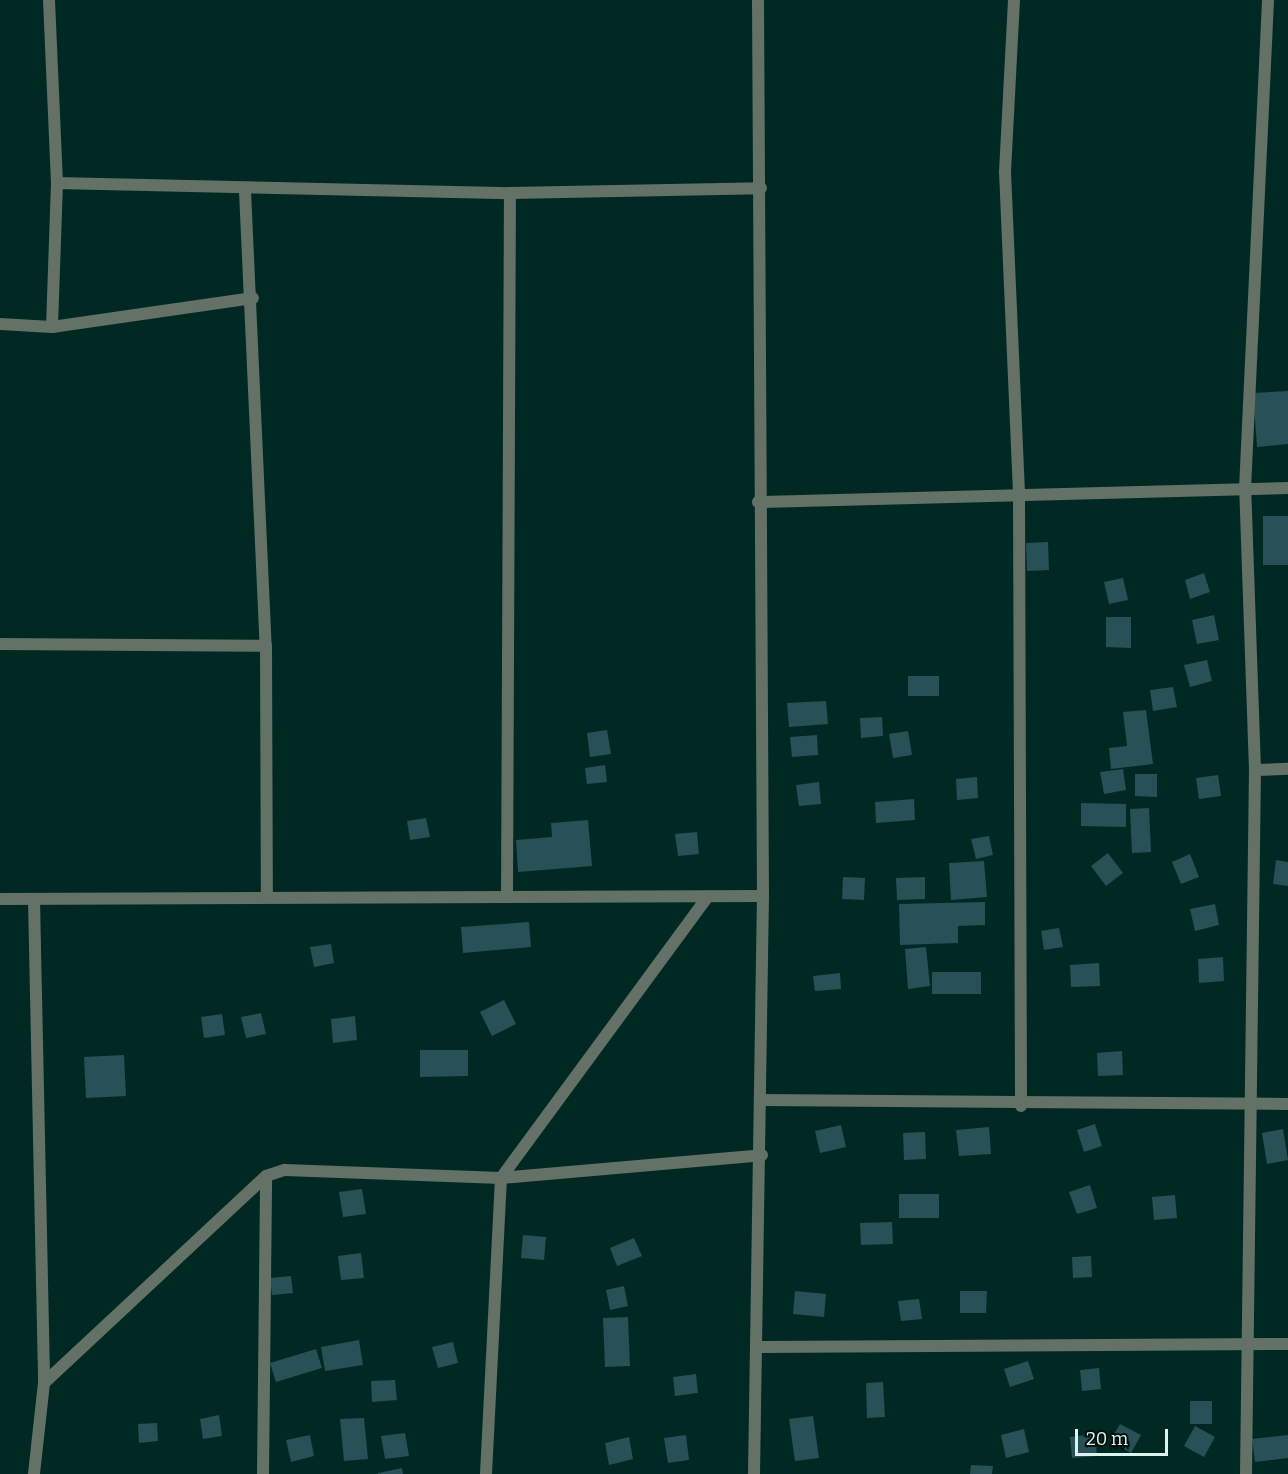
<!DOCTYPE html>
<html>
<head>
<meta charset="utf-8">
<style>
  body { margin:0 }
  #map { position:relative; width:1288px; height:1474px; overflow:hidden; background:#002923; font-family:Bitter,serif }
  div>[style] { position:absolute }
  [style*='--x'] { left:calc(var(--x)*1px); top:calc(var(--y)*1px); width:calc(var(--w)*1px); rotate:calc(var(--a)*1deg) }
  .building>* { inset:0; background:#275057 }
  .street>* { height:12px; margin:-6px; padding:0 6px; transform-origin:6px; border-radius:6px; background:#647166 }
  span { translate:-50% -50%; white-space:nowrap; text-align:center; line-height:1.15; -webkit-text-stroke:5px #020f0c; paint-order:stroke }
  .scale { position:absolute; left:1075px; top:1429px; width:93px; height:27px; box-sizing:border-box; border:3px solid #def3ee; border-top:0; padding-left:8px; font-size:18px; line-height:21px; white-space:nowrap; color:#def3ee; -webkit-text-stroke:4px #020f0c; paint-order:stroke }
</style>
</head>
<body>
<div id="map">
  <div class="building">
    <div style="clip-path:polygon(1288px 391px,1288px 444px,1257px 447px,1253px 393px)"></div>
    <div style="clip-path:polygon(1263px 516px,1288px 516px,1288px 565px,1263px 565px)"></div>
    <div style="clip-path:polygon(1048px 542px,1049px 570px,1027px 571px,1026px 543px)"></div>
    <div style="clip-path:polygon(1204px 573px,1210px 592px,1190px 599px,1185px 580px)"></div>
    <div style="clip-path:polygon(1123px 578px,1128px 600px,1109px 604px,1104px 582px)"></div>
    <div style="clip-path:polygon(1214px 615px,1219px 640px,1197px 644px,1192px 620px)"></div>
    <div style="clip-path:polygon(1106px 617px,1131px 617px,1131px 648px,1106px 647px)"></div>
    <div style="clip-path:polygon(1207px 660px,1212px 681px,1190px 687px,1184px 665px)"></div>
    <div style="clip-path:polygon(908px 676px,939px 676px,939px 696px,908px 696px)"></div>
    <div style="clip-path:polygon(1173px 687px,1177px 707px,1153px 711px,1150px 690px)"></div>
    <div style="clip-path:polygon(826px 701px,828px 724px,789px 727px,787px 703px)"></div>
    <div style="clip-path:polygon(1146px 710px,1153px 764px,1111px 769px,1109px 748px,1127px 746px,1123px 712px)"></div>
    <div style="clip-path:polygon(882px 717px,883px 736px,861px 738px,860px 718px)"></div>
    <div style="clip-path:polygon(607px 730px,611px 754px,590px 757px,587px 733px)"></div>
    <div style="clip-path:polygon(908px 731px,912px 755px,893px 758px,889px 734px)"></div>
    <div style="clip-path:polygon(817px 735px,818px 755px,792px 757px,790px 737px)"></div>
    <div style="clip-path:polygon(605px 765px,607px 782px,587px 784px,585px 768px)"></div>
    <div style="clip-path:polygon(1123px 769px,1126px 790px,1104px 794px,1100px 772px)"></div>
    <div style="clip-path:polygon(1135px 774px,1157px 774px,1157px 797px,1135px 796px)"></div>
    <div style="clip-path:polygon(1218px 775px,1221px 796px,1199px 799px,1196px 778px)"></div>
    <div style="clip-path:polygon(977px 777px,978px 798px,957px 800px,956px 779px)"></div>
    <div style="clip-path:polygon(819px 782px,821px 804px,799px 806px,796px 785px)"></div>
    <div style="clip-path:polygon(914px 799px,915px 820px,876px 823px,875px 802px)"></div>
    <div style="clip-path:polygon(1081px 803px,1126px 804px,1126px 827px,1081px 826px)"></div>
    <div style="clip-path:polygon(1149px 808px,1151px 852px,1132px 853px,1130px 809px)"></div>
    <div style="clip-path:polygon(426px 818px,430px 837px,410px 840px,407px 821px)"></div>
    <div style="clip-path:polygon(588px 820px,592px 866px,518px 872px,516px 840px,552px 837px,551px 823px)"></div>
    <div style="clip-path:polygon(697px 832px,699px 854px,678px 856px,675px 834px)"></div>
    <div style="clip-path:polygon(989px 836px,993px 855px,976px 859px,971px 839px)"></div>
    <div style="clip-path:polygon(1108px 853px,1123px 873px,1106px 886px,1091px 866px)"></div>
    <div style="clip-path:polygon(1190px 854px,1199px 877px,1181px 884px,1172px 862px)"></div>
    <div style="clip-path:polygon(1276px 860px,1288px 862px,1288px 886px,1273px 884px)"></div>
    <div style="clip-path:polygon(984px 861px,987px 897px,951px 900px,949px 863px)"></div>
    <div style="clip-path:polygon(843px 877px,865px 878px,864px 900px,842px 899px)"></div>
    <div style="clip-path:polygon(925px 877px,925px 899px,897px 900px,896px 878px)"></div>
    <div style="clip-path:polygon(985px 902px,985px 925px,958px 926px,958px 943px,900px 945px,899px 904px)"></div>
    <div style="clip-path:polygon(1215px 904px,1219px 925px,1195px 931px,1190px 909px)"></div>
    <div style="clip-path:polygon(529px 922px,531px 947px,463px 953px,461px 927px)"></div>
    <div style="clip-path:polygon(1059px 928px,1063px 947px,1044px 950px,1041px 931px)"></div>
    <div style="clip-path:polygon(331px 944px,334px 963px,314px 967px,310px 947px)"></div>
    <div style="clip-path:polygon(926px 947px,930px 986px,908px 989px,905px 949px)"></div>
    <div style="clip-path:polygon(1223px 957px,1224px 981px,1199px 983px,1198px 959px)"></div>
    <div style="clip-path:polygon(1099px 963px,1100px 986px,1071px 987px,1070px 965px)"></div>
    <div style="clip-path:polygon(932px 972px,981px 972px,981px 994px,932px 994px)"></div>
    <div style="clip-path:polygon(840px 973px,841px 989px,815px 991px,813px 976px)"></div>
    <div style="clip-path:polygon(504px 1000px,516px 1024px,492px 1036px,480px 1012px)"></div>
    <div style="clip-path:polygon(261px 1013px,266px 1034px,246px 1038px,241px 1017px)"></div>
    <div style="clip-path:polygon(222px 1014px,225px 1035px,204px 1038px,201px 1017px)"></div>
    <div style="clip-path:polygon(355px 1016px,357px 1040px,333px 1043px,331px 1019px)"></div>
    <div style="clip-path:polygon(420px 1050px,468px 1050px,468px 1076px,420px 1077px)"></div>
    <div style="clip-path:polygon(1122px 1051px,1123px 1075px,1098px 1076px,1097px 1053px)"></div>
    <div style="clip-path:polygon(124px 1055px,126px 1096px,86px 1098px,84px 1057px)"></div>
    <div style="clip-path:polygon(1095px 1124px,1102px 1146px,1084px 1152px,1077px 1130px)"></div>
    <div style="clip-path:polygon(841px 1125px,846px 1147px,820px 1153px,815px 1131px)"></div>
    <div style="clip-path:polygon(989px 1127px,991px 1154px,959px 1156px,956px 1130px)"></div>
    <div style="clip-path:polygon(1283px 1129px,1288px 1160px,1267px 1164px,1262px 1133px)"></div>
    <div style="clip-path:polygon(925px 1132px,926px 1159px,904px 1160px,903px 1133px)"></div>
    <div style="clip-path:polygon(1090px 1185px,1097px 1208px,1077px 1214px,1069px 1192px)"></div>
    <div style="clip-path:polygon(362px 1189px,366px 1214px,343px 1217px,339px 1192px)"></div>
    <div style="clip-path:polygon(899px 1194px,939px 1194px,939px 1218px,899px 1218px)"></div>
    <div style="clip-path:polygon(1175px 1195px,1177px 1218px,1154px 1220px,1152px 1197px)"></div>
    <div style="clip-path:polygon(892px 1222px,893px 1244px,861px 1245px,860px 1223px)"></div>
    <div style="clip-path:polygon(523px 1235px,546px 1237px,544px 1260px,521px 1258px)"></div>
    <div style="clip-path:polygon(634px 1238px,642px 1256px,617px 1266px,610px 1248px)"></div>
    <div style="clip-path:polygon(361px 1253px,364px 1278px,341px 1280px,338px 1256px)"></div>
    <div style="clip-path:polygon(1091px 1256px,1092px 1277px,1073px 1278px,1072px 1257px)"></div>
    <div style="clip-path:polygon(291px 1276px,293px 1293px,272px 1295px,270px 1278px)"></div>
    <div style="clip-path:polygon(624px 1286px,628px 1306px,610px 1310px,606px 1290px)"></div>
    <div style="clip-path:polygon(795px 1291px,826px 1294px,824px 1317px,793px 1314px)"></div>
    <div style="clip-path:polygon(960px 1291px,987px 1291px,986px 1313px,960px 1313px)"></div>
    <div style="clip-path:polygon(919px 1299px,922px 1319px,901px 1321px,898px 1301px)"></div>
    <div style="clip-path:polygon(628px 1317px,630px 1366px,605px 1367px,603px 1318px)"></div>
    <div style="clip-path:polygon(359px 1340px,363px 1365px,325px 1371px,321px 1347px)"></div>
    <div style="clip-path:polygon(453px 1342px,458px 1363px,438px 1368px,432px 1347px)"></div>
    <div style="clip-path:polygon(316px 1349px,322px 1368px,276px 1382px,270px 1363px)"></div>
    <div style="clip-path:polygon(1028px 1361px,1034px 1379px,1010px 1387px,1004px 1369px)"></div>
    <div style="clip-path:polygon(1099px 1368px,1101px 1389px,1082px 1391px,1080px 1370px)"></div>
    <div style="clip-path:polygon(696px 1374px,698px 1393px,675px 1396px,673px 1377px)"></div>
    <div style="clip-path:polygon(395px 1380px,397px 1400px,372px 1402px,371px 1381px)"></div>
    <div style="clip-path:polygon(883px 1382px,885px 1417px,867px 1418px,866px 1383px)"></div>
    <div style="clip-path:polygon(1190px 1401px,1212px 1401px,1212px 1424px,1190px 1424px)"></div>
    <div style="clip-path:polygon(219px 1415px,222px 1436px,203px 1439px,200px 1419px)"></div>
    <div style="clip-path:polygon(813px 1416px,819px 1458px,795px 1461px,789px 1419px)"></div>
    <div style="clip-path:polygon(364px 1418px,368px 1459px,344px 1461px,340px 1419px)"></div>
    <div style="clip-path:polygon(157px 1423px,158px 1441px,139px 1443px,138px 1424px)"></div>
    <div style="clip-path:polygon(1120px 1424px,1141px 1435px,1131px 1453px,1110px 1441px)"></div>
    <div style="clip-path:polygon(1195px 1426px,1215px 1437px,1204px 1457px,1184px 1446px)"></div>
    <div style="clip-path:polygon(1024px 1429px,1029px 1452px,1006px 1458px,1001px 1435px)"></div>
    <div style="clip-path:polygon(405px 1433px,409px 1456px,385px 1459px,381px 1436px)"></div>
    <div style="clip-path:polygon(1095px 1434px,1097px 1456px,1072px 1458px,1070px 1437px)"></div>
    <div style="clip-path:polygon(310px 1435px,314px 1456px,291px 1462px,286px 1440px)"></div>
    <div style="clip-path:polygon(686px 1435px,689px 1460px,668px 1463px,664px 1438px)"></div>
    <div style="clip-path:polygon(1288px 1435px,1288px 1458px,1255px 1462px,1252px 1439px)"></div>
    <div style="clip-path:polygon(629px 1437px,633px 1459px,609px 1465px,605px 1443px)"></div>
    <div style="clip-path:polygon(971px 1465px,993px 1466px,992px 1474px,970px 1474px)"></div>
    <div style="clip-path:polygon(402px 1468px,403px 1474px,378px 1474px,378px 1473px)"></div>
  </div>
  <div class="street">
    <div style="--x:49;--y:0;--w:183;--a:87.5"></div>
    <div style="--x:57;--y:183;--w:144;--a:92"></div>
    <div style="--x:1014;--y:0;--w:172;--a:93"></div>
    <div style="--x:1005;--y:172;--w:325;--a:87.5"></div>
    <div style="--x:1019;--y:497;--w:609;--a:89.81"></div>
    <div style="--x:57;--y:183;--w:453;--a:1.3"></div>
    <div style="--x:510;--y:193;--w:251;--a:-1.1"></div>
    <div style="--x:245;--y:191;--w:455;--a:87.4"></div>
    <div style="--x:266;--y:646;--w:251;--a:89.8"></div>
    <div style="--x:0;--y:324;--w:52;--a:3.3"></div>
    <div style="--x:52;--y:327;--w:203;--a:-8.2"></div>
    <div style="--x:758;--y:502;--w:530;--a:-1.51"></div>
    <div style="--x:0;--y:644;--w:266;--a:0.4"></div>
    <div style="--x:1255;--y:770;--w:33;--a:-2"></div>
    <div style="--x:507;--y:897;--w:704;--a:-89.76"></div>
    <div style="--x:0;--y:899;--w:763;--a:-0.23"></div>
    <div style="--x:34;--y:899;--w:484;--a:88.8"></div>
    <div style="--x:44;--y:1383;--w:92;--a:96.3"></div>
    <div style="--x:761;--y:1100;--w:527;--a:0.43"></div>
    <div style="--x:760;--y:1347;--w:528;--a:-0.33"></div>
    <div style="--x:44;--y:1383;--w:304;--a:-43"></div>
    <div style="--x:266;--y:1176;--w:20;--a:-18"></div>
    <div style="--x:285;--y:1170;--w:216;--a:2.1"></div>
    <div style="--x:501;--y:1178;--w:262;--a:-5"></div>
    <div style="--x:263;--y:1474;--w:298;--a:-89.4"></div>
    <div style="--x:486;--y:1474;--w:296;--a:-87.1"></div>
    <div style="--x:501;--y:1178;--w:346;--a:-53.7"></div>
    <div style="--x:754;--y:1474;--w:578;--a:-89.11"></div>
    <div style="--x:763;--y:896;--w:896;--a:-90.32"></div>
    <div style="--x:1246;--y:1474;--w:704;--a:-89.27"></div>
    <div style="--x:1255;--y:770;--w:281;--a:-92"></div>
    <div style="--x:1245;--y:489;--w:490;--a:-87.3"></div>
  </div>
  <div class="scale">20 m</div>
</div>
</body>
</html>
